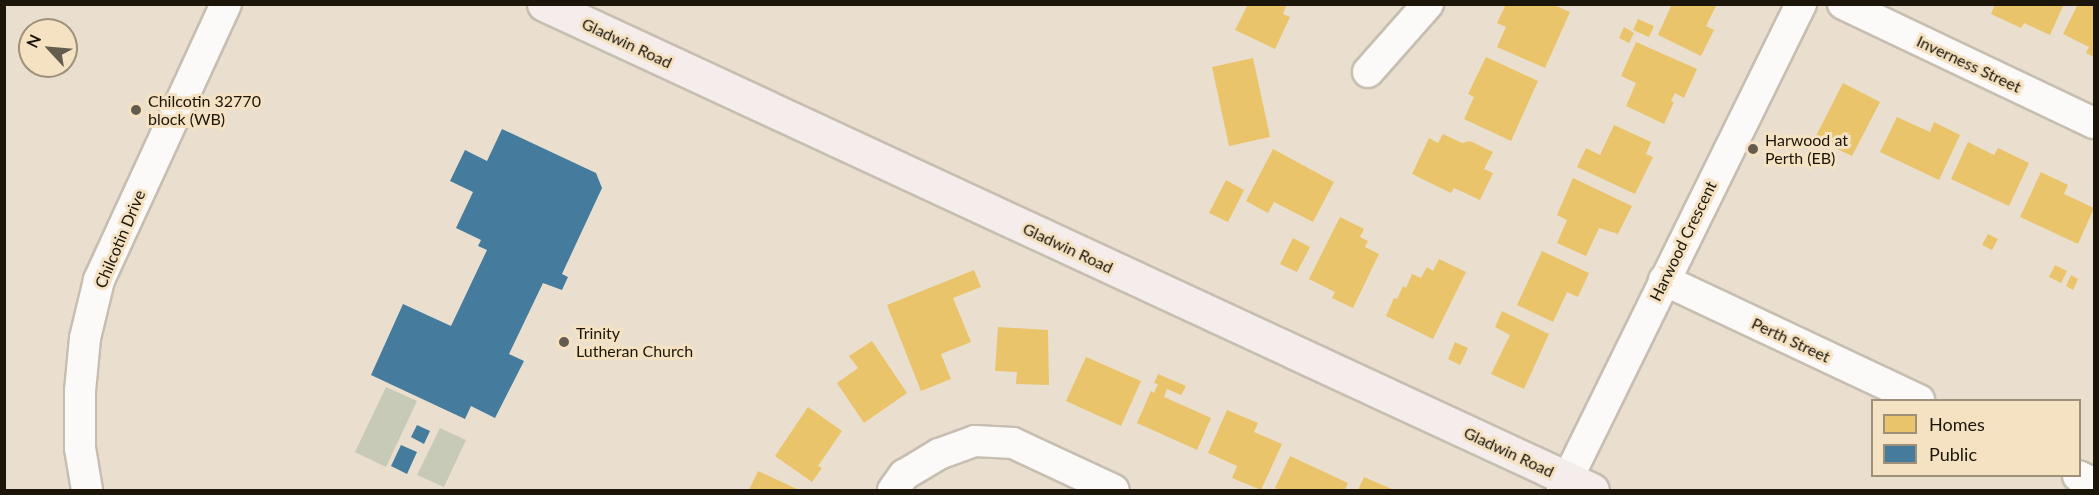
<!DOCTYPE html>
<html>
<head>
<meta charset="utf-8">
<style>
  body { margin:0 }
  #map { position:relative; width:2099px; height:495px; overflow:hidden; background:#eadfce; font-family:Lato,sans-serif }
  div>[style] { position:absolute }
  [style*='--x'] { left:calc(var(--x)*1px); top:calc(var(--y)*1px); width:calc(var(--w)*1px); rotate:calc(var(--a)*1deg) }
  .green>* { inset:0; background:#c6cab7 }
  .homes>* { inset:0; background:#e9c46a }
  .public>* { inset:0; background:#457b9d }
  .roads { filter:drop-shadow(2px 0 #c6beb0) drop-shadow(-2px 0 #c6beb0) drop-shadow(0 2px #c6beb0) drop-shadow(0 -2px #c6beb0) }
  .minor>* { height:30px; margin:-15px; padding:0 15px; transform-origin:15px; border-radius:15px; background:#fcfaf8 }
  .major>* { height:33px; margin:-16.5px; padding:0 16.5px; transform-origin:16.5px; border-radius:16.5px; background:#f4edeb }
  .dots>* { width:16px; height:16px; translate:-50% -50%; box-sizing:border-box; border:3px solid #f5e2c3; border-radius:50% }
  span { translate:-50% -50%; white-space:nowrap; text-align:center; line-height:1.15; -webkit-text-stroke:6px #f5e2c3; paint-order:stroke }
  .street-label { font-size:16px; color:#1c150a }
  .poi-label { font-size:16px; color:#1c150a }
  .left { translate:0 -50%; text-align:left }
  .frame { position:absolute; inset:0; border:6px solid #1c150a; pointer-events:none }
  .legend { position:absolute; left:1871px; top:399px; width:210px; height:78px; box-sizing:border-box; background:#f5e2c3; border:2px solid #9e9079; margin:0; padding:8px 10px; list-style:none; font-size:18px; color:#1c150a }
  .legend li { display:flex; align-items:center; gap:12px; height:30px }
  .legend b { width:30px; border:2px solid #9e9079 }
  .north { position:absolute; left:18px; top:18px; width:60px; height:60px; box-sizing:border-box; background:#f5e2c3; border:2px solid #9e9079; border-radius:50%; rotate:296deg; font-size:16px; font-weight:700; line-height:24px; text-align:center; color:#1c150a }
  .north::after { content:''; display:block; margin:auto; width:21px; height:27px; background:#645c4f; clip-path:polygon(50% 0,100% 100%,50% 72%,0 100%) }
</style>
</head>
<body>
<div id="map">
  <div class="green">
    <div style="clip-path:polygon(386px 387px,417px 401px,386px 467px,355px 452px)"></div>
    <div style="clip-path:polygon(440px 428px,466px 440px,444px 487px,417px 475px)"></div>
  </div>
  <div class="homes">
    <div style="clip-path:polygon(1248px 4px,1287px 4px,1283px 14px,1290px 17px,1275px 49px,1235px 30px)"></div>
    <div style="clip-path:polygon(1506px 4px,1552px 4px,1570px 12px,1545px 68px,1497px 47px,1506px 27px,1497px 23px)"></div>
    <div style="clip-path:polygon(1672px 4px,1717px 4px,1706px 26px,1714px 30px,1701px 56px,1658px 35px)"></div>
    <div style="clip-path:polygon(1995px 4px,2064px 4px,2050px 35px,2024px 23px,2021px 28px,1991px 14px)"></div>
    <div style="clip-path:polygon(2078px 4px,2094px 4px,2094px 57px,2086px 53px,2089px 47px,2063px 34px)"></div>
    <div style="clip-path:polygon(1638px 19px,1654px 26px,1649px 37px,1633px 30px)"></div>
    <div style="clip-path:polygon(1624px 27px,1634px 33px,1629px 43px,1619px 38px)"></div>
    <div style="clip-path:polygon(1636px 42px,1697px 69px,1684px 98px,1675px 93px,1671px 101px,1674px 102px,1664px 124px,1626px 106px,1636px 83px,1621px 76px)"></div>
    <div style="clip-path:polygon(1486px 57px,1538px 81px,1511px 141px,1464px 119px,1474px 97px,1468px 94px)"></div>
    <div style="clip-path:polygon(1253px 58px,1270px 137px,1229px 146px,1212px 67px)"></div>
    <div style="clip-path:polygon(1843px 83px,1880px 102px,1852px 156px,1815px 138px)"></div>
    <div style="clip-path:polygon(1897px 117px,1930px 132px,1934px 122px,1960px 135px,1939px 180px,1880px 152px)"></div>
    <div style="clip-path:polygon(1614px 125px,1651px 142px,1646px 154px,1653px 157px,1635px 194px,1577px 167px,1586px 148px,1600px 155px)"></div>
    <div style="clip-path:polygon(1443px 134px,1462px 143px,1470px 141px,1493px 152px,1484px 169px,1493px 173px,1480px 200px,1454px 188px,1451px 193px,1412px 174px,1429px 138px,1438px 143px)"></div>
    <div style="clip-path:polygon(1968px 142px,1994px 155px,1998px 148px,2029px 163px,2009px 206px,1951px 179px)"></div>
    <div style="clip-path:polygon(1273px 149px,1334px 182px,1313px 222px,1274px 202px,1268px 213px,1246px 201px)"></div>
    <div style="clip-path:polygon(2041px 172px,2068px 185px,2064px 194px,2094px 208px,2078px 244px,2020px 217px)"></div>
    <div style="clip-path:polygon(1573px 178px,1632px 206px,1618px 234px,1599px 228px,1586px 256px,1557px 243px,1567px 220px,1557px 215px)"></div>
    <div style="clip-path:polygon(1226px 180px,1244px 190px,1228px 222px,1209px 213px)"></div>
    <div style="clip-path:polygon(1340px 217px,1364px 229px,1360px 237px,1368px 241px,1365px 247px,1379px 254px,1353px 308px,1332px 298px,1335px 292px,1309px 279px)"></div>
    <div style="clip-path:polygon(1988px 234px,1998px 239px,1992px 250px,1982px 245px)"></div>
    <div style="clip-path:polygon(1293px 238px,1310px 247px,1297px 272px,1280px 264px)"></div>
    <div style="clip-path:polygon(1542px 251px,1589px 273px,1578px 297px,1567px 292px,1553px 322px,1517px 305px)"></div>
    <div style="clip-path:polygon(1439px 259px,1466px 272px,1433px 339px,1386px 316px,1394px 298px,1397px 299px,1403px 286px,1406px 288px,1412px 274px,1421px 278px,1427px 267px,1433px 271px)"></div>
    <div style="clip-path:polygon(2055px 265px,2067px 271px,2061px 283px,2049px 277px)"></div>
    <div style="clip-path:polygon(974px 270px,981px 287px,953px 298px,971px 342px,941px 354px,951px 379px,921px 391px,887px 305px)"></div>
    <div style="clip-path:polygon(2071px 275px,2078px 279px,2073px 290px,2066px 286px)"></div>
    <div style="clip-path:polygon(1502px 311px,1549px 334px,1524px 389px,1491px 374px,1510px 335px,1495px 327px)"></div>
    <div style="clip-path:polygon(998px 327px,1048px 330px,1049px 385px,1016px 384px,1017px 372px,995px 371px)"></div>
    <div style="clip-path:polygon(872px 341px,907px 393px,864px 423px,837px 383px,858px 368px,849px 356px)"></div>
    <div style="clip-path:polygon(1455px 342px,1468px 348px,1460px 365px,1448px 359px)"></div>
    <div style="clip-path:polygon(1086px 357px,1141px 381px,1121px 426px,1066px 401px)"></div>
    <div style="clip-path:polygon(1158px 374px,1186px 386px,1181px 395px,1167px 389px,1164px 397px,1211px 418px,1197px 450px,1137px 423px,1151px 391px,1154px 393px,1158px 384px,1154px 383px)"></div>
    <div style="clip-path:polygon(808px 407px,842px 431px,818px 466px,822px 468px,812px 482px,775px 456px)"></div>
    <div style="clip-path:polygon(1227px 410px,1258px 423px,1254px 432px,1282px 444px,1261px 490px,1232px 478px,1237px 466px,1208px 453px)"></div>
    <div style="clip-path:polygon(1290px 456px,1348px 483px,1345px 490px,1280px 490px,1275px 488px)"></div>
    <div style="clip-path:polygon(758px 471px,799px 490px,749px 490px)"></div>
    <div style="clip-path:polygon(1364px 477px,1394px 490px,1358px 490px)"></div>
  </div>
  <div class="public">
    <div style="clip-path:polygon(502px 129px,596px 173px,602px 188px,562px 274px,568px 277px,562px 290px,543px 283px,509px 354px,524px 361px,495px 418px,471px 406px,465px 419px,371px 375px,403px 304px,451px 326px,487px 250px,478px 246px,481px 240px,456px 228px,473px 192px,450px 181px,465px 150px,487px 161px)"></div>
    <div style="clip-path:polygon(417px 425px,430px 431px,424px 444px,411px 437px)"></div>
    <div style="clip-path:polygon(401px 445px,417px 452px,407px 474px,391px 466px)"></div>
  </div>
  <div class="roads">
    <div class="minor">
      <div style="--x:1843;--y:4;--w:278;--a:25.4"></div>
      <div style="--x:1368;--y:72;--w:91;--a:-48.6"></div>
      <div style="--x:1664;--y:280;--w:282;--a:25.2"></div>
      <div style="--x:2078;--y:476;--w:17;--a:24"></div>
      <div style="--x:87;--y:490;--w:43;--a:-99.5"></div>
      <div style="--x:80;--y:448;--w:57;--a:-90"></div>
      <div style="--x:80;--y:391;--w:53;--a:-84.6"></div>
      <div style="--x:85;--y:338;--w:60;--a:-76.4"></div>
      <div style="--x:99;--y:280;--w:304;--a:-65.3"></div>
      <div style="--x:893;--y:490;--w:19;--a:-54"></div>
      <div style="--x:904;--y:475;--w:41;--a:-31"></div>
      <div style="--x:939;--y:454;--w:38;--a:-20"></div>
      <div style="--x:975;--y:441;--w:38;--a:3"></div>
      <div style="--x:1013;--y:443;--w:111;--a:25"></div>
      <div style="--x:1562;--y:490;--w:542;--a:-63.81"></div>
    </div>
    <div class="major">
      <div style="--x:544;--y:4;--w:1155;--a:24.88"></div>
    </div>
  </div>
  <div class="dots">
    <div style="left:136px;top:110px;background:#645c4f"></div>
    <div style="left:1753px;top:149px;background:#645c4f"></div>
    <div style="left:564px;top:342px;background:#645c4f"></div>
  </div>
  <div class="street-label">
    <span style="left:627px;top:43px;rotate:25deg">Gladwin Road</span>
    <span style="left:1969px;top:64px;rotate:25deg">Inverness Street</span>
    <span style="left:120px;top:239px;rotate:-67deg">Chilcotin Drive</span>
    <span style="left:1683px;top:241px;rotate:-64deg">Harwood Crescent</span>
    <span style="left:1068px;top:248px;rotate:25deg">Gladwin Road</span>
    <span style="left:1791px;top:340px;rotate:25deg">Perth Street</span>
    <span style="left:1509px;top:452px;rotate:25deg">Gladwin Road</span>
  </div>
  <div class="poi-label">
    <span class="left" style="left:148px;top:110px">Chilcotin 32770<br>block (WB)</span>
    <span class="left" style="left:1765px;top:149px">Harwood at<br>Perth (EB)</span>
    <span class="left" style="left:576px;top:342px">Trinity<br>Lutheran Church</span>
  </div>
  <div class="frame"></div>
  <ul class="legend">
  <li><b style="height:16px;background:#e9c46a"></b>Homes</li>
  <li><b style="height:16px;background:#457b9d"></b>Public</li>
  </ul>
  <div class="north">N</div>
</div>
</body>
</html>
